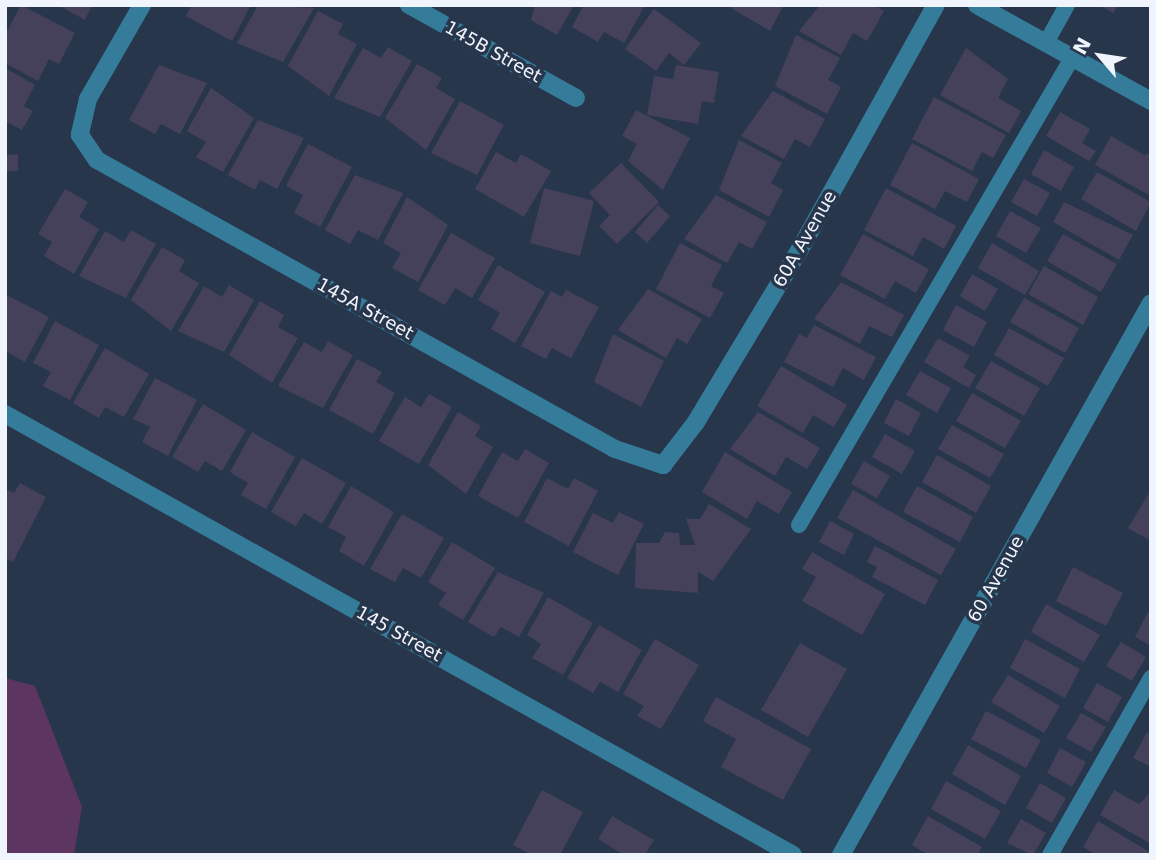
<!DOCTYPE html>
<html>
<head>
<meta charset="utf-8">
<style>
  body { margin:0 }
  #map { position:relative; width:1156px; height:860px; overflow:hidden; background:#28364c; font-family:"DejaVu Sans",sans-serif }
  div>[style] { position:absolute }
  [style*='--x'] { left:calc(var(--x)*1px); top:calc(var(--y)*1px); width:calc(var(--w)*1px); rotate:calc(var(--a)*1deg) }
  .green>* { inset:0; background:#5c3661 }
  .building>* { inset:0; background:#45415b }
  .service>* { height:16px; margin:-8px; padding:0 8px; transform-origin:8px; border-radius:8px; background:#347c99 }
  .minor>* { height:18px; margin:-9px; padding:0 9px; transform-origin:9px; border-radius:9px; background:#347c99 }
  .tertiary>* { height:18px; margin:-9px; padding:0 9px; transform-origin:9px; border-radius:9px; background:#347c99 }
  span { translate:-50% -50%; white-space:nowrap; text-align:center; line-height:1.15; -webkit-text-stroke:7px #28364c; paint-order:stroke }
  .street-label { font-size:18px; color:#eff4fd }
  .frame { position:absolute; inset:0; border:7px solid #eff4fd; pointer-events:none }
  .north { position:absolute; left:1065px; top:21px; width:70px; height:70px; -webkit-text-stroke:5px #28364c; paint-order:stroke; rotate:299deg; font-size:19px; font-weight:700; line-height:28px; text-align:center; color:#eff4fd }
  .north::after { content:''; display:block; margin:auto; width:24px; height:32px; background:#eff4fd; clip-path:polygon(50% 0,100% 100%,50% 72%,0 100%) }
</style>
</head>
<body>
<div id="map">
  <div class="green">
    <div style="clip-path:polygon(5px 678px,35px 686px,82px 807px,74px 855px,5px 855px)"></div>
  </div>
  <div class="building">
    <div style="clip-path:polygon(21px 5px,75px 33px,59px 64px,49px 59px,38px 81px,5px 63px,5px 35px)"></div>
    <div style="clip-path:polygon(58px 5px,92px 5px,85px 20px)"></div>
    <div style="clip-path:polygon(192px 5px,251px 5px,232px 41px,186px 16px)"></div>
    <div style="clip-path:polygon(258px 5px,314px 8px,283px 62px,237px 43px)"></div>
    <div style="clip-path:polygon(535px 5px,574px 5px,557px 35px,531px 20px)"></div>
    <div style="clip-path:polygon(584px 5px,645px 5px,624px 43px,604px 32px,598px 42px,572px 27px)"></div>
    <div style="clip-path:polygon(726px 5px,784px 5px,770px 31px)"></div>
    <div style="clip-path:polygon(820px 5px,874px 5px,884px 11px,867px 41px,853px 33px,841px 55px,799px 31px)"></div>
    <div style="clip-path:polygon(1099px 5px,1118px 5px,1113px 13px)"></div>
    <div style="clip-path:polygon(654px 9px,701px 43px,684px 65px,669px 53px,656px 71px,625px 49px)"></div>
    <div style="clip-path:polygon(318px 11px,343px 24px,338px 34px,357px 44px,329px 96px,288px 66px)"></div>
    <div style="clip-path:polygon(796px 35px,840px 58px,828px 80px,841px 87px,827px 114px,775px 86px)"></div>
    <div style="clip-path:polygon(388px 47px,412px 61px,380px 117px,334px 98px,363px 48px,381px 58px)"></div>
    <div style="clip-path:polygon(966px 48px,1008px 79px,998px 98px,1021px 111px,1009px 133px,940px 95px)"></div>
    <div style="clip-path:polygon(417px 64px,442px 78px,436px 88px,455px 99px,426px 150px,385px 118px)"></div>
    <div style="clip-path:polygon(159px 65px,207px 83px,180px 134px,161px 124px,155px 134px,129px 120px)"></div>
    <div style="clip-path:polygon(676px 65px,719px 72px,714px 103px,702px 101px,698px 124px,647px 115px,654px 76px,673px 79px)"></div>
    <div style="clip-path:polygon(5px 68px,35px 85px,24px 106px,33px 111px,22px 130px,5px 121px)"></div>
    <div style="clip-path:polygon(211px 88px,254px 118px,223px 172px,196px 157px,206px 142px,187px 131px)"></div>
    <div style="clip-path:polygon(773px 91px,825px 119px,810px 147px,795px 139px,784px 159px,741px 136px)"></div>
    <div style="clip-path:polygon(934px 97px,1006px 135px,993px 158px,982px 152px,972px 171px,912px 139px)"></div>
    <div style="clip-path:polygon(460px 101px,504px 125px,477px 175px,431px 153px)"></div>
    <div style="clip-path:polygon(636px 110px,690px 138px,663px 190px,628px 161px,637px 144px,622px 136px)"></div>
    <div style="clip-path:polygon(1060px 112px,1090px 129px,1082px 143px,1096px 151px,1089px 161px,1046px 136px)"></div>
    <div style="clip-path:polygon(258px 120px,304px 138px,277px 189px,260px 180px,255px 190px,228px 175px)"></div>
    <div style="clip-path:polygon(1111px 136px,1144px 155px,1151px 153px,1149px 195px,1095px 165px)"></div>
    <div style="clip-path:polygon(739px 140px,782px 163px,771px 183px,783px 190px,769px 217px,719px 190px)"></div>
    <div style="clip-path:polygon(912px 143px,979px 179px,967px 202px,945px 191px,935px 209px,890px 185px)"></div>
    <div style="clip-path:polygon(308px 144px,352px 167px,320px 227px,294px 213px,303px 195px,286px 186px)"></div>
    <div style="clip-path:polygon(1044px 150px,1074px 167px,1061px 191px,1031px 174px)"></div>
    <div style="clip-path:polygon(496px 152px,516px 163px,521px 154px,551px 171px,524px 217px,475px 189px)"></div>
    <div style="clip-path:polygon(18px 154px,18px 171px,5px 171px,5px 155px)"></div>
    <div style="clip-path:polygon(621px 163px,659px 202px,617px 244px,599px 226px,610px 215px,589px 193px)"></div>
    <div style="clip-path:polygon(1097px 172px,1151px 202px,1136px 231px,1081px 199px)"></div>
    <div style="clip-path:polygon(355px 175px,403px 193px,378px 240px,358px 230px,350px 244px,325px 230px)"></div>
    <div style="clip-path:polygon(1024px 179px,1050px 193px,1037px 216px,1011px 202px)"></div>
    <div style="clip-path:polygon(544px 188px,594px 201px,580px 256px,530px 243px)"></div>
    <div style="clip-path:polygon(886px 188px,956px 226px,944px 249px,923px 237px,913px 256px,864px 230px)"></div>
    <div style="clip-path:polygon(65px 189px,88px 202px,79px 217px,99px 229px,74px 274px,44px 256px,52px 242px,38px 234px)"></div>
    <div style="clip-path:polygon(716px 195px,767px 222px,752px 249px,739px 242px,727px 263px,684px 239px)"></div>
    <div style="clip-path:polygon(407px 197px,448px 225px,418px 282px,392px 268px,401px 253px,383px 243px)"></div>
    <div style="clip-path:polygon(1064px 202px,1133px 235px,1119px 260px,1053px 222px)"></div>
    <div style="clip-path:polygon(658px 205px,670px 216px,647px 243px,635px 232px)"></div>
    <div style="clip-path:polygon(1010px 211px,1041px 228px,1026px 253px,996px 236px)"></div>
    <div style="clip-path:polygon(131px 230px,156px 244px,126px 298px,79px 276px,105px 231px,124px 242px)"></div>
    <div style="clip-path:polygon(451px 233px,495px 258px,472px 298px,455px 288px,445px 305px,418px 290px)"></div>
    <div style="clip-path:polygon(863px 234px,929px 269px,916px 293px,895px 281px,885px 299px,840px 275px)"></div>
    <div style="clip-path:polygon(1063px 234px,1117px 264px,1101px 292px,1047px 261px)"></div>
    <div style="clip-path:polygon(680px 243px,722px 265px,711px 286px,724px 293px,710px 318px,656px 289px)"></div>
    <div style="clip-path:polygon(992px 243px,1039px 271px,1025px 295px,978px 268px)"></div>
    <div style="clip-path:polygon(162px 247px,185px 260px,179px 271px,199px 283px,171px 331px,131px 300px)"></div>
    <div style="clip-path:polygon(498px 265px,545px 292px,515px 343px,491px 329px,500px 313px,478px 300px)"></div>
    <div style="clip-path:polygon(1044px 266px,1098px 297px,1083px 325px,1028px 294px)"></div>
    <div style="clip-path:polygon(972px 274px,998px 289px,985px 311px,960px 296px)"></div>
    <div style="clip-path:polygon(841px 282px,904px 315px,892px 337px,869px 326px,860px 344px,814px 319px)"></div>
    <div style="clip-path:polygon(229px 285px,254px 300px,224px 352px,178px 331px,204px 286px,222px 297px)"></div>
    <div style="clip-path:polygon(648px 289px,702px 319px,687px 344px,677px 338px,666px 358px,618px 330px)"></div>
    <div style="clip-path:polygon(566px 290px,599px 307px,571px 358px,552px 348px,546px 359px,521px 346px,551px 291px,562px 297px)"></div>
    <div style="clip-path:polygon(5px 294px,49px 317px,25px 362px,5px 351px)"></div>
    <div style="clip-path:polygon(1024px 298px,1079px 328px,1065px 353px,1010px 322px)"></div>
    <div style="clip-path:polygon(260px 301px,284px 315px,278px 327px,298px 338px,272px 383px,229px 355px)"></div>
    <div style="clip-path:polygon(956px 305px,987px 322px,974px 347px,943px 330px)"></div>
    <div style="clip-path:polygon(55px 321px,99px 345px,70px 400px,43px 386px,51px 372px,33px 363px)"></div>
    <div style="clip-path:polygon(814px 325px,876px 357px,864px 380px,843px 368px,833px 387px,784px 362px,799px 334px,807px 338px)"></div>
    <div style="clip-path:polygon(1009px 328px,1064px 358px,1048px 386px,994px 355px)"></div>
    <div style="clip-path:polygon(613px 334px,664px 361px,641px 407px,594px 382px)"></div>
    <div style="clip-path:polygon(938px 338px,970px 356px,963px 367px,976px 375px,969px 388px,924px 362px)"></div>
    <div style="clip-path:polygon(328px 341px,353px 355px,323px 408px,278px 386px,304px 342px,322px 352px)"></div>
    <div style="clip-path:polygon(105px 348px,149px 374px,124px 417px,105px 407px,99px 418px,73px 403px)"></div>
    <div style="clip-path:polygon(357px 359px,382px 372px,376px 382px,395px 393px,373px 434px,329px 410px)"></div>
    <div style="clip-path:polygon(991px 361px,1040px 388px,1024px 416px,975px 388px)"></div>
    <div style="clip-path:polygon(781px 366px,847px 405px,834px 427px,813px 415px,803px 433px,757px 406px)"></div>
    <div style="clip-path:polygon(920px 371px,951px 388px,937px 413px,906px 395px)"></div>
    <div style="clip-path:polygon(155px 378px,197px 400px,168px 456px,142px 442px,150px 427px,133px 419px)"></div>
    <div style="clip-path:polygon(972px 393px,1021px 421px,1005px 448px,956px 421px)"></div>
    <div style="clip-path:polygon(429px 394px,452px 407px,419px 464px,379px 441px,405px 397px,421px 407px)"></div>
    <div style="clip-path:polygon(896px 399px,921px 413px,909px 436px,884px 423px)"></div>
    <div style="clip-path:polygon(203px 404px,246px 430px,222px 471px,205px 461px,198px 472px,172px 457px)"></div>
    <div style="clip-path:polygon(458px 412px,481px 426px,475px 436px,493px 447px,466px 494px,428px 465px)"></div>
    <div style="clip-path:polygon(758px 412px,820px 448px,807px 469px,786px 457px,775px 476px,730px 449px)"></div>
    <div style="clip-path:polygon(952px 425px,1004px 454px,990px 478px,938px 449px)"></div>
    <div style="clip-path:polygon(252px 432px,295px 457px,266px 509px,241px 495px,248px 483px,230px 472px)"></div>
    <div style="clip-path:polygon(885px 434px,915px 451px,902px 474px,872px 457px)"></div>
    <div style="clip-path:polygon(525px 449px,549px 463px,518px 518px,478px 496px,502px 452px,518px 461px)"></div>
    <div style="clip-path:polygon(725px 452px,792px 492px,779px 514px,757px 501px,747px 519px,702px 492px)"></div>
    <div style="clip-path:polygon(937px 455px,991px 486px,976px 513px,922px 482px)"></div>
    <div style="clip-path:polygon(302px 458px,346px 483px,322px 524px,304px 513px,296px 526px,271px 512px)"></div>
    <div style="clip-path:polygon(864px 461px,890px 476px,877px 498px,851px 484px)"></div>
    <div style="clip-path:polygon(547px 478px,568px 489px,574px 478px,598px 491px,569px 546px,524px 522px)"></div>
    <div style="clip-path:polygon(20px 483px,46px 497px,13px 562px,5px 558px,5px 489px,14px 493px)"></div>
    <div style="clip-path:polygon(351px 486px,394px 512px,364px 566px,339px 551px,346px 537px,328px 527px)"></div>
    <div style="clip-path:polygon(917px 486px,973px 517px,960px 542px,903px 512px)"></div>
    <div style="clip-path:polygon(853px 490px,956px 549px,941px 575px,837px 518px)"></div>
    <div style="clip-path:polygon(1151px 490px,1151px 541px,1128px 528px)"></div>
    <div style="clip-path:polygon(709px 504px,751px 529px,713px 581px,698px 572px,698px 593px,635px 588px,636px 543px,659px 543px,665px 532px,679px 533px,680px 545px,695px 545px,686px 519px,700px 519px)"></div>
    <div style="clip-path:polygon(619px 512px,644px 524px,618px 575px,573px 552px,593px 513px,613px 523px)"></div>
    <div style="clip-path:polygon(402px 514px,444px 538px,421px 578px,403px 568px,395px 582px,370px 569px)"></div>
    <div style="clip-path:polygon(830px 521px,854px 534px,844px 555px,819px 542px)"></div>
    <div style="clip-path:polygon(452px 542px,495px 568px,463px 620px,438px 605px,446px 593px,428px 582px)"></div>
    <div style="clip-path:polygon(875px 546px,938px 580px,925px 605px,872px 577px,877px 567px,867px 562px)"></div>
    <div style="clip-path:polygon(812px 552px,885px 594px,862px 635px,802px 601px,816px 577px,802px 569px)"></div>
    <div style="clip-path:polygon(1073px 567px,1123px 593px,1106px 626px,1056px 601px)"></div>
    <div style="clip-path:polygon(498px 572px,544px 593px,519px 637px,501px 627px,494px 637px,468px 622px)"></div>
    <div style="clip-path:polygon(548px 597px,593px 623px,563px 675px,532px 658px,541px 644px,527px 635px)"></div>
    <div style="clip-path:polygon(1046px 604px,1100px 635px,1084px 662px,1031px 632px)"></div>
    <div style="clip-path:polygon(1148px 612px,1151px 614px,1151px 646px,1135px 637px)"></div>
    <div style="clip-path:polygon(599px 625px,642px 650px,618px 692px,600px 682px,593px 693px,567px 678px)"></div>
    <div style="clip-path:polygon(655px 639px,699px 665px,661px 729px,637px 716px,644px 706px,623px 694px)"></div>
    <div style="clip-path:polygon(1025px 639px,1080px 669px,1065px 698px,1010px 668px)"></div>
    <div style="clip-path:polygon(1121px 642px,1146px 657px,1132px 681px,1106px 666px)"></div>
    <div style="clip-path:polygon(800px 643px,847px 669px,808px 737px,761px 710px)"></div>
    <div style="clip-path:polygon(1008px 675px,1060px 706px,1044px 733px,991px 702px)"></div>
    <div style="clip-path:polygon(1097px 683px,1122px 697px,1108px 722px,1083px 708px)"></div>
    <div style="clip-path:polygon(716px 697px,811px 749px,783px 800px,721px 767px,736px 739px,703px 721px)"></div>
    <div style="clip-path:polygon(986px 711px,1041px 740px,1026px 768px,971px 739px)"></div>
    <div style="clip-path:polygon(1081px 713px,1106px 727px,1091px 752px,1066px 738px)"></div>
    <div style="clip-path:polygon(1147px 732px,1151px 734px,1151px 767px,1133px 758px)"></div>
    <div style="clip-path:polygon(968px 745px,1021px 776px,1005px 805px,952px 774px)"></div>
    <div style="clip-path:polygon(1060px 748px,1086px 762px,1072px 787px,1047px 773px)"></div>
    <div style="clip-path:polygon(946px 781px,1001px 811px,985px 839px,931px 809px)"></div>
    <div style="clip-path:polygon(1040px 783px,1066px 798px,1052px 823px,1026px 808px)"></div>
    <div style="clip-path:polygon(542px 790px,583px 812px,560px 855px,532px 855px,513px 845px)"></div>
    <div style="clip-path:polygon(1114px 790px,1139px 804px,1151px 792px,1151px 844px,1100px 815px)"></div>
    <div style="clip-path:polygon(612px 816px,654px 840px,645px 855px,624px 855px,598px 839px)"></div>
    <div style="clip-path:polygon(928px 816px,982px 847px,977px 855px,929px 855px,912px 845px)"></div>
    <div style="clip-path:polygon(1021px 819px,1046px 833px,1033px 855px,1007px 843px)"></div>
    <div style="clip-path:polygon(1098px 821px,1151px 853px,1151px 855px,1097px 855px,1083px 847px)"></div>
  </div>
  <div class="service">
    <div style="--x:1046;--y:43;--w:43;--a:-61.1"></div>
    <div style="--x:799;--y:525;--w:541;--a:-59.69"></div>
    <div style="--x:1050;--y:855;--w:204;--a:-60.3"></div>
  </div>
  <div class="minor">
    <div style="--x:142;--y:5;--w:108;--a:119.9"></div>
    <div style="--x:88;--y:99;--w:37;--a:103"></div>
    <div style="--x:80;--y:135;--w:30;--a:56"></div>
    <div style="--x:97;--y:160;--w:593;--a:29.16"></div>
    <div style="--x:615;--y:449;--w:51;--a:18.4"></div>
    <div style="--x:663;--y:465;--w:54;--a:-52.5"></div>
    <div style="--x:696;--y:422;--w:202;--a:-59"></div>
    <div style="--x:800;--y:249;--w:279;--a:-60.9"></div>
    <div style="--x:409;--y:5;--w:191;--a:29.1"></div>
    <div style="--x:977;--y:5;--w:199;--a:28.9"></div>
    <div style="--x:5;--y:414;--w:903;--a:29.23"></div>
  </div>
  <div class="tertiary">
    <div style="--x:841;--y:855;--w:633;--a:-60.68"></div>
  </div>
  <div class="street-label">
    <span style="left:493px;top:52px;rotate:29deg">145B Street</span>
    <span style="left:805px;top:239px;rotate:-60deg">60A Avenue</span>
    <span style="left:365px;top:309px;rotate:29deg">145A Street</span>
    <span style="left:996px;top:579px;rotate:-61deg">60 Avenue</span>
    <span style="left:399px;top:634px;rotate:29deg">145 Street</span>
  </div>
  <div class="frame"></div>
  <div class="north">N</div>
</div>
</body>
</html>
